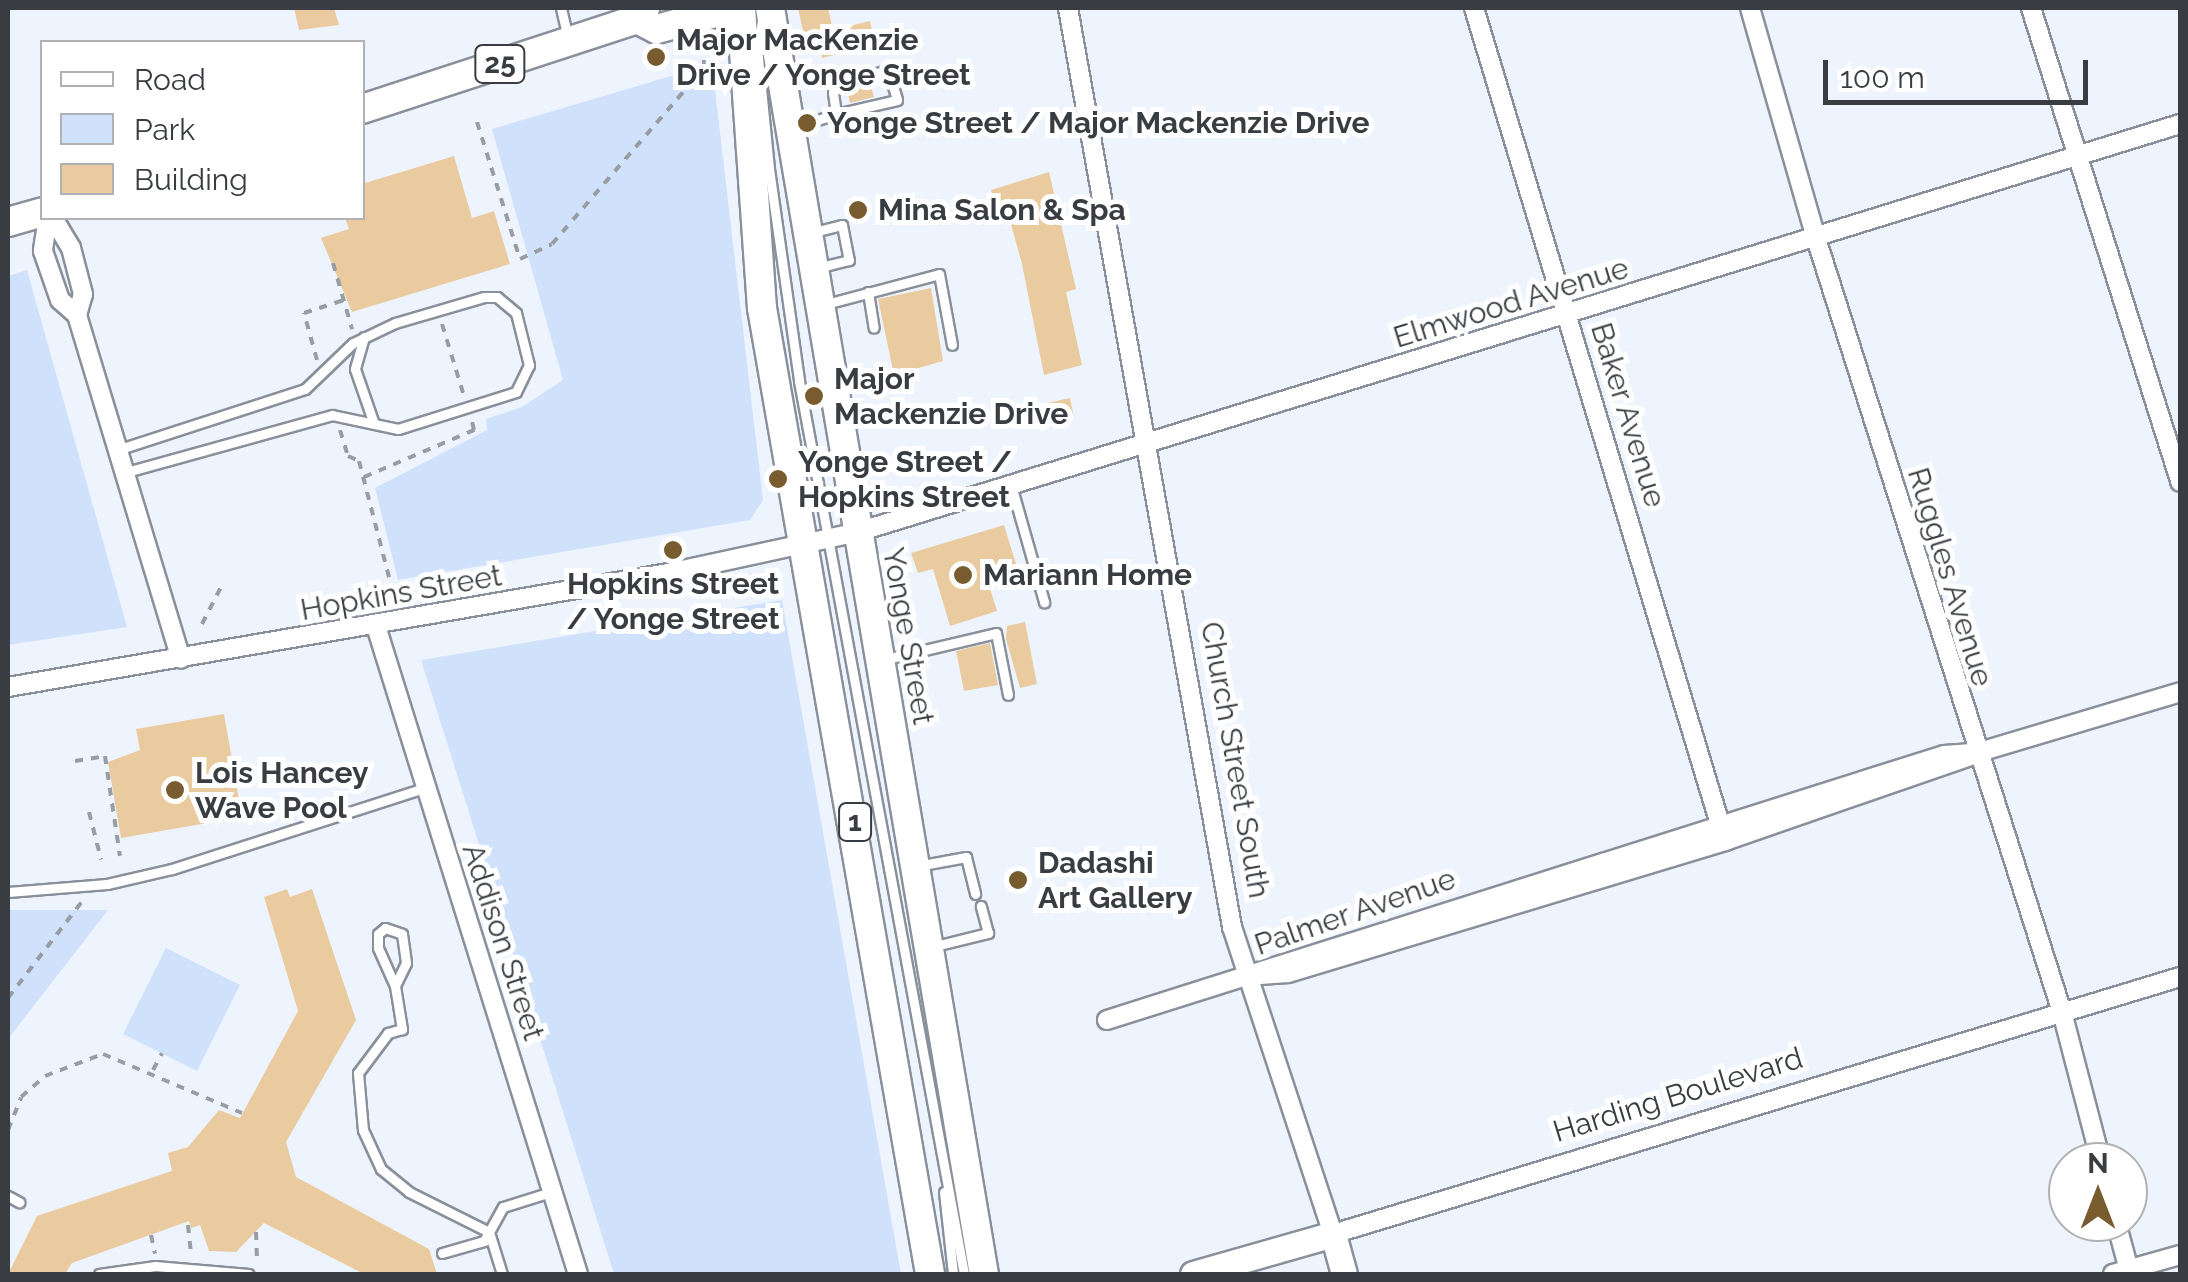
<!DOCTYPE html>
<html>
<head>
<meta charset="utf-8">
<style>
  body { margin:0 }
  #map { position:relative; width:2188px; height:1282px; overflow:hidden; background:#eef4fd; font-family:Raleway,sans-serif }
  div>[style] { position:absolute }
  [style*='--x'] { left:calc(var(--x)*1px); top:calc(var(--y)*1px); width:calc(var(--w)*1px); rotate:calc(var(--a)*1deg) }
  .green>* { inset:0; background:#d0e1fb }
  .building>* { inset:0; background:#e9cb9f }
  .path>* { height:4px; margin-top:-2px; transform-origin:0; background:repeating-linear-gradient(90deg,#989ca3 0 8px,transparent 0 16px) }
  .roads { filter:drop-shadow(2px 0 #89909b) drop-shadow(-2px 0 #89909b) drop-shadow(0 2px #89909b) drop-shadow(0 -2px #89909b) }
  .lane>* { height:9px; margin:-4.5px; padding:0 4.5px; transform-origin:4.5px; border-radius:4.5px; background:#fff }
  .street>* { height:18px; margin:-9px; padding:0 9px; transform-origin:9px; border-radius:9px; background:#fff }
  .secondary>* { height:25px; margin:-12.5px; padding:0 12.5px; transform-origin:12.5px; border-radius:12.5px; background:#fff }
  .primary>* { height:28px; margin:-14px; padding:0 14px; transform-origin:14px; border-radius:14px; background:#fff }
  .dots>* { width:28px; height:28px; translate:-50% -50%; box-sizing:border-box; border:5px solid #fff; border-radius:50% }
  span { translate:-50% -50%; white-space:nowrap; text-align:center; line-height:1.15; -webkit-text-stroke:10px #fff; paint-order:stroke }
  .shield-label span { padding:2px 8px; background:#fff; border:2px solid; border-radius:8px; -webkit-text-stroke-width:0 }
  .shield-label { font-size:28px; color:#393c41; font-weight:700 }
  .poi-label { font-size:30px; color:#393c41; font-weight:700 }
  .left { translate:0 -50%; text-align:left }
  .street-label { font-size:30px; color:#393c41 }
  .frame { position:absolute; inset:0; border:10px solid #393c41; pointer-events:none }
  .legend { position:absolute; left:40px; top:40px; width:325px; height:180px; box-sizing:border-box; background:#fff; border:2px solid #b0b1b3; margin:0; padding:12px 18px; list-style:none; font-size:30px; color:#393c41 }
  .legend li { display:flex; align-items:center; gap:20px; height:50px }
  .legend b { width:50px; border:2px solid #b0b1b3 }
  .north { position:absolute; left:2048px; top:1142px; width:100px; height:100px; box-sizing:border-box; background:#fff; border:2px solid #b0b1b3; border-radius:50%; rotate:0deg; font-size:28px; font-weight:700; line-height:40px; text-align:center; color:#393c41 }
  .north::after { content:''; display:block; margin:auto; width:35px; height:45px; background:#785c2f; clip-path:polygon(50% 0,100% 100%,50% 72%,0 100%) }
  .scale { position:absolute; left:1823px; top:60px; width:265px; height:45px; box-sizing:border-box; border:5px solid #393c41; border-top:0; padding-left:12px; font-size:30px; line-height:35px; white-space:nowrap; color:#393c41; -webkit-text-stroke:8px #fff; paint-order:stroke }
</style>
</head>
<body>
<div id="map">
  <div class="green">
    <div style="clip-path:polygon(712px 64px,763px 500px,750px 520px,398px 580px,375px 488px,487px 430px,486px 419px,522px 407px,563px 380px,492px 129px)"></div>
    <div style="clip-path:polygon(27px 270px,127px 627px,8px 645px,8px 276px)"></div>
    <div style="clip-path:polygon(782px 600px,901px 1274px,614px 1274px,421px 660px)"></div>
    <div style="clip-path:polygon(8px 910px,108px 910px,8px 1039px)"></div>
    <div style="clip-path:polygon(166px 948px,240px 985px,197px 1071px,123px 1034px)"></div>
  </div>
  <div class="building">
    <div style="clip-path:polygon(294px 8px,334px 8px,339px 25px,299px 30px)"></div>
    <div style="clip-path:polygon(798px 8px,828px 8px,833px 30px,870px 21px,875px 45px,822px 58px,816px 33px,804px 36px)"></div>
    <div style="clip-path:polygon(870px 83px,874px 97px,850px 103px,847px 89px)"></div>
    <div style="clip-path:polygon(454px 156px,472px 218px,494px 211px,510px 264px,352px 312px,321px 238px,349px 229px,345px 218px,362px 218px,362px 184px)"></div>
    <div style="clip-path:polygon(1049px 172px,1076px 289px,1066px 292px,1082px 365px,1044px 375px,1022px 264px,1010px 221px,1002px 224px,991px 190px)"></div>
    <div style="clip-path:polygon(931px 288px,943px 361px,894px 375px,878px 299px)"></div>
    <div style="clip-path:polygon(1070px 398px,1073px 413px,1066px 415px,1067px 423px,1038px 423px,1034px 406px)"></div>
    <div style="clip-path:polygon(1004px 525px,1017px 567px,986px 576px,997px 611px,950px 626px,933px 569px,918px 573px,911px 553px)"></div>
    <div style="clip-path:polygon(1025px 622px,1037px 684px,1020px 688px,1006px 639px,1007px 626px)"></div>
    <div style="clip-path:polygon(990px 643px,998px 685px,964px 691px,956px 651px)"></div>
    <div style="clip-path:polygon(224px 714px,242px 817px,121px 838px,108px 762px,140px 750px,136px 729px)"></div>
    <div style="clip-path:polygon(287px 889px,290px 897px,312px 889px,356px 1020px,286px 1142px,296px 1177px,429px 1249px,437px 1274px,364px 1274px,264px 1223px,236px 1252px,209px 1251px,200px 1225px,191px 1228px,189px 1221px,72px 1263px,65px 1274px,8px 1274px,37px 1216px,172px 1171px,168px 1153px,188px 1147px,219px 1110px,240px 1118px,298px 1011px,264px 897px)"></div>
  </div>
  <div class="path">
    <div style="--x:477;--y:122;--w:144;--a:72.6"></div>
    <div style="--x:520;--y:259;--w:35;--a:-25"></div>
    <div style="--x:552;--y:244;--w:233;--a:-49.2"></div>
    <div style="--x:704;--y:68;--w:13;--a:-90"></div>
    <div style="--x:333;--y:263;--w:69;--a:73.9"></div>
    <div style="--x:442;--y:324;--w:75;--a:73"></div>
    <div style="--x:317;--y:360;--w:49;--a:-105.5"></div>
    <div style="--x:304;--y:313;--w:42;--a:-18"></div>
    <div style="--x:340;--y:430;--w:27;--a:73"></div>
    <div style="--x:348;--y:456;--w:12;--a:24"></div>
    <div style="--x:359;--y:461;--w:135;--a:75.5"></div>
    <div style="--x:364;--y:477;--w:120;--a:-23.1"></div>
    <div style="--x:474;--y:430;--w:9;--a:-103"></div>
    <div style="--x:202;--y:624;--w:42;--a:-62.8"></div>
    <div style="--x:75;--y:761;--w:30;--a:-9"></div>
    <div style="--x:105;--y:756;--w:101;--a:81.5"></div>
    <div style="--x:89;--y:812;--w:49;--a:75.7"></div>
    <div style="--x:8;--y:998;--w:125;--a:-52.5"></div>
    <div style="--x:153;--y:1070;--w:19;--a:-62"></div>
    <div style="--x:8;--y:1130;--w:35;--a:-68"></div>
    <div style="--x:21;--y:1097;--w:32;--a:-41"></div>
    <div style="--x:45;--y:1076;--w:62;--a:-20.8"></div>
    <div style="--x:103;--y:1054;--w:151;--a:23"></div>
    <div style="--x:188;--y:1225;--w:29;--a:84"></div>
    <div style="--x:256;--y:1232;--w:31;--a:88"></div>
    <div style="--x:151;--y:1235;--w:19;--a:78"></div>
  </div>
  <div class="roads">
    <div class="lane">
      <div style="--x:561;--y:8;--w:32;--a:77"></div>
      <div style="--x:762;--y:21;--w:27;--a:100"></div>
      <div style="--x:757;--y:48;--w:122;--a:84.3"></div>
      <div style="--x:769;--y:169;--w:214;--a:81.9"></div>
      <div style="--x:799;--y:381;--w:908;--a:79.53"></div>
      <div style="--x:793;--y:128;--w:45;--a:-18"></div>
      <div style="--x:836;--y:114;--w:22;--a:-98"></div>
      <div style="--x:833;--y:92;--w:14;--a:-45"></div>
      <div style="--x:843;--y:82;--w:47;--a:-14.9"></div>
      <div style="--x:888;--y:70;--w:31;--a:73"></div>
      <div style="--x:897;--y:100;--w:63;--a:167.1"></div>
      <div style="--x:814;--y:232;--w:29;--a:-14"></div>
      <div style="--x:842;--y:225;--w:36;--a:79"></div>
      <div style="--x:849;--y:260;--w:34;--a:166"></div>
      <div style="--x:868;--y:292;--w:36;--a:81"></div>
      <div style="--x:822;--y:305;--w:121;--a:-14.8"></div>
      <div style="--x:939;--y:274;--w:72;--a:79.6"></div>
      <div style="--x:364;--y:337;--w:33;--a:106"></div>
      <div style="--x:355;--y:369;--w:55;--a:70.9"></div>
      <div style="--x:120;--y:449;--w:194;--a:-18"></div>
      <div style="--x:305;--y:389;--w:66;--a:-43.8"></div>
      <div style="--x:353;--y:343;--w:47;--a:-25.5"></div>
      <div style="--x:395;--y:323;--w:93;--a:-16.3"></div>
      <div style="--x:484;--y:297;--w:13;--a:0"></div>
      <div style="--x:497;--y:297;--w:25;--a:40"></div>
      <div style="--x:516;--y:313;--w:54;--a:76"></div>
      <div style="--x:529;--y:365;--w:30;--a:116"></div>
      <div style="--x:516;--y:392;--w:124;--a:162.6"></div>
      <div style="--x:398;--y:429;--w:67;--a:-168"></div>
      <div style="--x:332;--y:415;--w:213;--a:164.5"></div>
      <div style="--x:1011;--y:485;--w:122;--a:74.2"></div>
      <div style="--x:882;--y:660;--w:117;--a:-13.3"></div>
      <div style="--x:996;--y:633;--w:63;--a:79"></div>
      <div style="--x:917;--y:866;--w:50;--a:-10.4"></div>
      <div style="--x:966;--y:857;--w:38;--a:76"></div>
      <div style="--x:8;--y:892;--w:99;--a:-4.6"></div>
      <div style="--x:107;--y:884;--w:67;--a:-13"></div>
      <div style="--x:172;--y:869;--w:266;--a:-17.8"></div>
      <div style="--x:931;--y:947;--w:59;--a:-13.8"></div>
      <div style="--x:988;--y:933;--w:28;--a:-105"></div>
      <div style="--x:395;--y:986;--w:42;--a:-114.1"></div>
      <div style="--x:378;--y:948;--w:14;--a:-90"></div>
      <div style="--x:378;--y:934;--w:9;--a:-41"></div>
      <div style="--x:385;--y:928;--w:18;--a:19"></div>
      <div style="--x:402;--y:934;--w:29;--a:82"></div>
      <div style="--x:406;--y:963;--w:25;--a:116"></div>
      <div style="--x:395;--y:986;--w:44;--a:80.8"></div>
      <div style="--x:402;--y:1029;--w:15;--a:164"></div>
      <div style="--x:388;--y:1033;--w:50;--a:126.9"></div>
      <div style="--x:358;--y:1073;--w:57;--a:85"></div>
      <div style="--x:363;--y:1130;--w:43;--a:65.2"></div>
      <div style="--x:381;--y:1169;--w:36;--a:39"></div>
      <div style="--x:409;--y:1192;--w:89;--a:26.6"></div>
      <div style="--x:489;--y:1232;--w:44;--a:72.8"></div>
      <div style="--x:944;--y:1192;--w:82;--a:83.7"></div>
      <div style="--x:8;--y:1196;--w:13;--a:29"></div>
      <div style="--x:442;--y:1253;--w:44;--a:-15.9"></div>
      <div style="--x:484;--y:1241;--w:39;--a:-61"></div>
      <div style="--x:503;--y:1207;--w:50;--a:-17.4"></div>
      <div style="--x:99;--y:1274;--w:57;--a:-8.1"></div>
      <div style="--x:155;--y:1266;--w:94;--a:4.9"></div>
    </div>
    <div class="street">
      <div style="--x:1068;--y:8;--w:934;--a:79.88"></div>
      <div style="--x:1232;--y:927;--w:323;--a:71.8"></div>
      <div style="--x:1333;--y:1234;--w:885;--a:-16.88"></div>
      <div style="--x:1474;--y:8;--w:870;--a:73.23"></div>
      <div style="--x:1750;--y:8;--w:236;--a:74"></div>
      <div style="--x:1815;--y:235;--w:815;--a:72.37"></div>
      <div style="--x:2062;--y:1012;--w:155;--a:75.4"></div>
      <div style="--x:2031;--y:8;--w:497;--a:72.5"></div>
      <div style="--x:48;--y:218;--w:33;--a:99"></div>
      <div style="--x:43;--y:251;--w:52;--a:70.9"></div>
      <div style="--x:60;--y:300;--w:23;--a:41"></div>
      <div style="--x:77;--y:315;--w:359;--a:73.2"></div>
      <div style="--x:53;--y:218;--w:35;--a:59"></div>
      <div style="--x:71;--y:248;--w:48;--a:75.4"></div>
      <div style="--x:83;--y:294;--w:22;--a:106"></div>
      <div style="--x:376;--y:626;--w:679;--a:72.69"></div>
      <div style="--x:8;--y:687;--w:671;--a:-9.79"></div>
      <div style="--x:669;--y:573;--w:193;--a:-12.2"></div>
      <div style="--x:858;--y:532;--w:1384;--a:-17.15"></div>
      <div style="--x:1260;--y:975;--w:28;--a:-4"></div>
      <div style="--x:1288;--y:973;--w:457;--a:-16.8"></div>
      <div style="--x:1725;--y:841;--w:263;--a:-19.1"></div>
      <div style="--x:1107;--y:1020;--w:878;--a:-17.57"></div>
      <div style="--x:1944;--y:755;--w:32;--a:-4"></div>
      <div style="--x:1976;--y:753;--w:213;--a:-16.6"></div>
      <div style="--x:2116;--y:1222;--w:54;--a:74.9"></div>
      <div style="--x:2113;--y:1274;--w:70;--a:-15.8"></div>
    </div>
    <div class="secondary">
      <div style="--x:1193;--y:1274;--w:146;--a:-15.9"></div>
      <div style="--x:1333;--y:1234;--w:41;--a:74.6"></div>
    </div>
    <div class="primary">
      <div style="--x:741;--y:8;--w:301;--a:86"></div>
      <div style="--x:762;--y:308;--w:980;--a:80.13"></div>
      <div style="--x:770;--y:8;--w:1284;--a:80.41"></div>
      <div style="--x:637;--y:19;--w:22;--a:27"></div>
      <div style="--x:657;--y:29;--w:79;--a:-15.4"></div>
      <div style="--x:362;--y:109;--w:289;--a:-18.1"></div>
      <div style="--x:637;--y:19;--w:14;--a:-54"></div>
      <div style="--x:8;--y:222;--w:35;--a:-16"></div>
    </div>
  </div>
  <div class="dots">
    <div style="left:656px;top:57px;background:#785c2f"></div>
    <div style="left:807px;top:123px;background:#785c2f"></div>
    <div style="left:858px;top:210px;background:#785c2f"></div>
    <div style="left:814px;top:396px;background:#785c2f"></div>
    <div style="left:778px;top:479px;background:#785c2f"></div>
    <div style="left:673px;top:550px;background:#785c2f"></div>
    <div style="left:963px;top:575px;background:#785c2f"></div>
    <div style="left:175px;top:790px;background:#785c2f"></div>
    <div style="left:1018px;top:880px;background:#785c2f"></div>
  </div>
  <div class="shield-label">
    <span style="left:500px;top:64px">25</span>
    <span style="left:855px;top:822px">1</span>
  </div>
  <div class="poi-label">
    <span class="left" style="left:676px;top:57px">Major MacKenzie<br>Drive / Yonge Street</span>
    <span class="left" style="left:827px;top:123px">Yonge Street / Major Mackenzie Drive</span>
    <span class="left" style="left:878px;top:210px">Mina Salon &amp; Spa</span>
    <span class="left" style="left:834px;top:396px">Major<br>Mackenzie Drive</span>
    <span class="left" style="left:798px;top:479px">Yonge Street /<br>Hopkins Street</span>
    <span class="left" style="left:983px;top:575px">Mariann Home</span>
    <span style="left:673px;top:601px">Hopkins Street<br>/ Yonge Street</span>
    <span class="left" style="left:195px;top:790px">Lois Hancey<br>Wave Pool</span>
    <span class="left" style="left:1038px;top:880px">Dadashi<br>Art Gallery</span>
  </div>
  <div class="street-label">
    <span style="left:1511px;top:303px;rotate:-17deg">Elmwood Avenue</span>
    <span style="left:1628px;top:415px;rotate:73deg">Baker Avenue</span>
    <span style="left:1950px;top:577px;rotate:73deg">Ruggles Avenue</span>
    <span style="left:401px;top:593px;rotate:-10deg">Hopkins Street</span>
    <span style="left:908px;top:636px;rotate:80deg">Yonge Street</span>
    <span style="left:1235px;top:760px;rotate:80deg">Church Street South</span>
    <span style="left:1355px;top:912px;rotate:-19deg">Palmer Avenue</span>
    <span style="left:503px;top:942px;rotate:72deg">Addison Street</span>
    <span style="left:1678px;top:1095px;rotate:-17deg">Harding Boulevard</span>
  </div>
  <div class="frame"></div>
  <ul class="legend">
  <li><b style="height:12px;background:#fff"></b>Road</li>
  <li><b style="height:28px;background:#d0e1fb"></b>Park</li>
  <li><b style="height:28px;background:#e9cb9f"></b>Building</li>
  </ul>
  <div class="north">N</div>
  <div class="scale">100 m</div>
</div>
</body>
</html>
